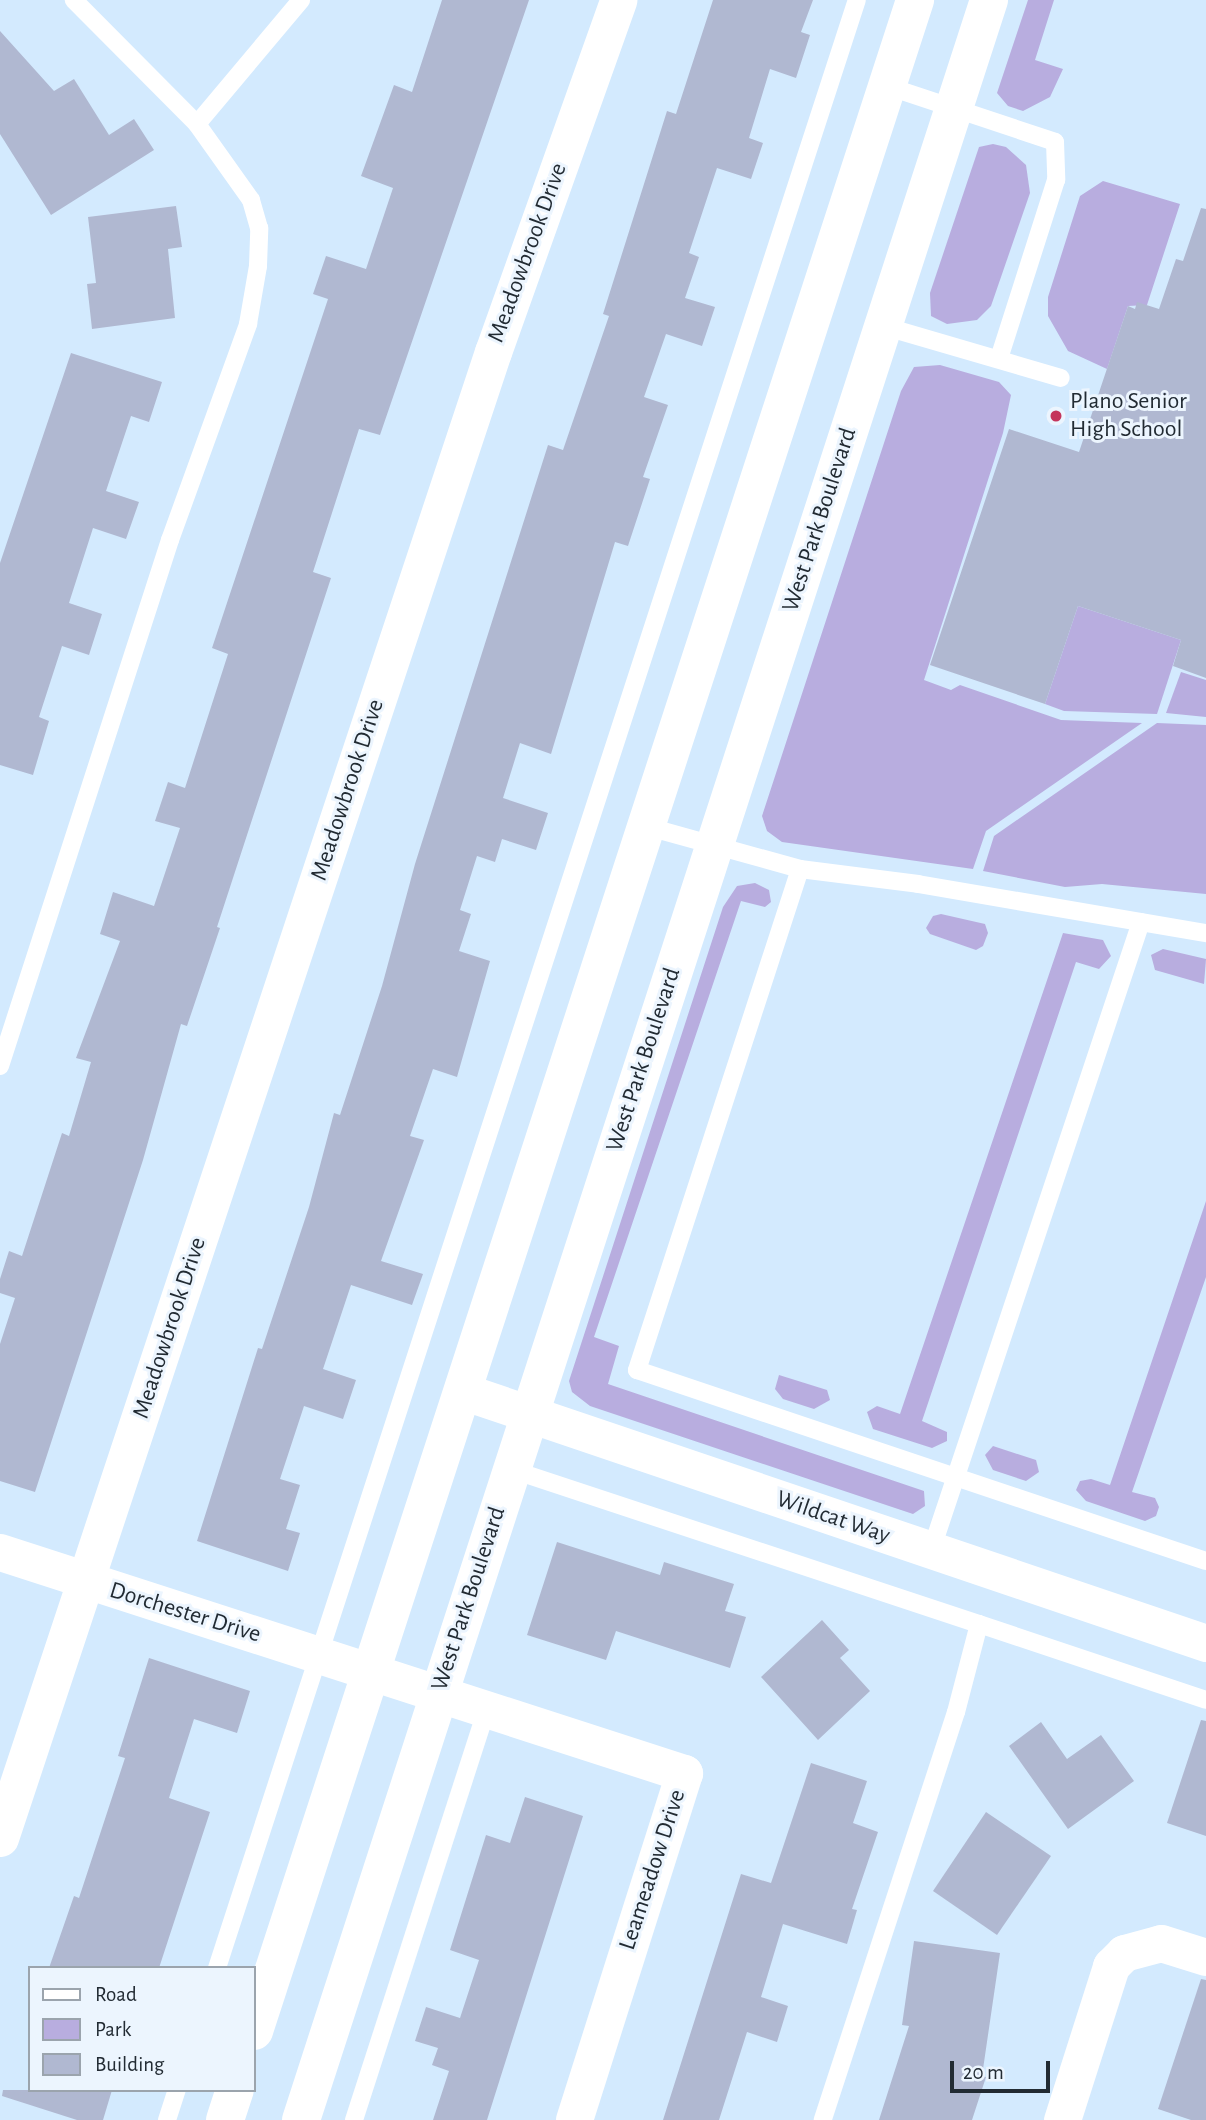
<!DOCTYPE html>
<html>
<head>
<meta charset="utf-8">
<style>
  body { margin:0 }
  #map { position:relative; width:1206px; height:2120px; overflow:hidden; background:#d3eafe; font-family:"Alegreya Sans",sans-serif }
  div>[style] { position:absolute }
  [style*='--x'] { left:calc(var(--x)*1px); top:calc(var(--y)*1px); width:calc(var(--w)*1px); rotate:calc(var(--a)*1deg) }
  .green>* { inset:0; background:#b8addf }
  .building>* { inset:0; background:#b0b8d1 }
  .lane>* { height:18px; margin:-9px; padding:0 9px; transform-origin:9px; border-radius:9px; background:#fff }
  .street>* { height:37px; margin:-18.5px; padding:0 18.5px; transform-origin:18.5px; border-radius:18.5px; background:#fff }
  .secondary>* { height:38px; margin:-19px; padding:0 19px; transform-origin:19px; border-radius:19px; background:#fff }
  .dots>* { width:19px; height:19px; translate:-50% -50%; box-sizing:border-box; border:4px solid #ecf5fe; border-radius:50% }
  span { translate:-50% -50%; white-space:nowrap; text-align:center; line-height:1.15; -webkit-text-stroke:6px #ecf5fe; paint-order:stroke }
  .street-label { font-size:24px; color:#222b33 }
  .poi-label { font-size:24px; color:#222b33 }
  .left { translate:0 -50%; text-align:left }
  .legend { position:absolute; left:28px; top:1966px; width:228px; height:126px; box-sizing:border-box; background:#ecf5fe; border:2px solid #9ba4ad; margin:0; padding:9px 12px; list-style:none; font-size:21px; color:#222b33 }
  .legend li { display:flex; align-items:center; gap:14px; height:35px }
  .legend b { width:35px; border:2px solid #9ba4ad }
  .scale { position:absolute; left:950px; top:2061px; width:100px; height:32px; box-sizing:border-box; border:4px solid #222b33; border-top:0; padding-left:9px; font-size:21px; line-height:24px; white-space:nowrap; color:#222b33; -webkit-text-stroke:5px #ecf5fe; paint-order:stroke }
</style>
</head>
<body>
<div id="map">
  <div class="green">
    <div style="clip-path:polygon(1028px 0,1054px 0,1035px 60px,1063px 69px,1050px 97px,1023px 111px,1008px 106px,997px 93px)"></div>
    <div style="clip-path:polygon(993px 144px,1006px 147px,1026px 165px,1030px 193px,991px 306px,977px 320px,947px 324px,931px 316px,930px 293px,979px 147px)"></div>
    <div style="clip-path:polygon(1103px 181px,1180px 204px,1147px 305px,1128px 306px,1107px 369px,1068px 351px,1048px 316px,1048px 297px,1080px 196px)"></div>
    <div style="clip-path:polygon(940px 365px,999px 382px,1011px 395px,1003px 433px,924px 680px,951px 690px,960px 685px,1061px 720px,1142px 723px,986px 831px,973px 869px,782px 842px,767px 831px,762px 816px,901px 391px,914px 367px)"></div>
    <div style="clip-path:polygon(1078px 606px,1181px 640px,1157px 714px,1064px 711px,1045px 704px)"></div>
    <div style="clip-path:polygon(1181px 672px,1206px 680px,1206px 717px,1166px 713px)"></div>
    <div style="clip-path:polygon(1157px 723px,1206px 725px,1206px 894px,1102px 884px,1065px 887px,983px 871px,994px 836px)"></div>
    <div style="clip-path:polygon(755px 883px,769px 890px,771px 902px,765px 907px,741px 901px,594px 1337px,619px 1346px,608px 1384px,924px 1491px,925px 1506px,913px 1514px,590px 1406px,572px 1392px,569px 1381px,723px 907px,737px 886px)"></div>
    <div style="clip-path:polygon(941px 914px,985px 924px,988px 933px,983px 946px,976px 950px,930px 934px,926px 928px,933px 916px)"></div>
    <div style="clip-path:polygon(1063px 933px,1103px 940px,1111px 956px,1099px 969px,1076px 962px,922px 1421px,947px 1432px,947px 1441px,932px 1448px,873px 1429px,867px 1412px,877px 1406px,900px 1414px)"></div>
    <div style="clip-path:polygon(1163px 949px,1206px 959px,1204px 984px,1155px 970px,1151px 955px)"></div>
    <div style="clip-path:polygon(1206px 1201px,1206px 1277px,1132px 1492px,1155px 1498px,1159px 1507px,1156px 1516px,1145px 1521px,1086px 1501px,1076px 1490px,1080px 1481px,1091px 1479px,1110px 1485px)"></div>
    <div style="clip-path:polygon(779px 1375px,827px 1390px,830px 1400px,814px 1409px,783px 1399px,775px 1389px)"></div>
    <div style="clip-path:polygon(993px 1446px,1036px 1460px,1039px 1472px,1026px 1481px,993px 1470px,985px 1455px)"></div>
  </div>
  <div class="building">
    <div style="clip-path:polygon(442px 0,529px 0,380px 435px,359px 429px,313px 572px,331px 578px,217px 927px,220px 928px,187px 1026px,181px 1024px,143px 1160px,35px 1492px,0 1481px,0 1344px,15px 1298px,0 1293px,0 1279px,9px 1251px,22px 1256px,62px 1133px,69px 1136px,91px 1062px,76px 1058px,120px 941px,100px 934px,113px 892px,154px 906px,180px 828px,155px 821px,168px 782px,185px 788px,228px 654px,212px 648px,328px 299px,313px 294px,326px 256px,366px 269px,393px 188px,361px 176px,394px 85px,412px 92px)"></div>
    <div style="clip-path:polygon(713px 0,813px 0,801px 32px,810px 35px,796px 78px,770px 69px,749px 138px,763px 143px,751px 179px,717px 168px,689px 253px,699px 257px,685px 298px,715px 307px,702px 346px,666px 334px,644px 397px,668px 405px,643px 477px,650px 479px,628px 546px,615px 542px,551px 754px,520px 743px,503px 798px,548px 813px,536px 850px,502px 839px,495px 862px,477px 856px,460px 910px,471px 914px,459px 951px,490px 961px,457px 1077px,433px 1069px,410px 1136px,424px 1140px,381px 1261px,423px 1274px,412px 1305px,351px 1285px,323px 1369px,356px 1380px,343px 1419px,304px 1406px,280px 1479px,300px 1485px,286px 1529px,300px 1533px,288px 1571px,197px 1541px,258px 1348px,262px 1349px,309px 1207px,334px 1113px,340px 1115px,382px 986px,415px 864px,548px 445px,563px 450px,609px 316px,603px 314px,667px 111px,676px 114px)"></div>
    <div style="clip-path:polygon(0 31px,54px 91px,74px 79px,109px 135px,134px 119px,154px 150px,51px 215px,0 134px)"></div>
    <div style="clip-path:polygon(176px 206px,182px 247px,168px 249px,175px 318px,92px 329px,87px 284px,96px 283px,88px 217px)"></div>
    <div style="clip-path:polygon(1201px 208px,1206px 209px,1206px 678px,1173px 666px,1181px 640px,1078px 606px,1045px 704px,930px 665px,1009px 429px,1079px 452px,1128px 306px,1135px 309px,1137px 302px,1159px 309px,1176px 259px,1183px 261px)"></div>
    <div style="clip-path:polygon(71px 353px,162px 382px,149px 422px,131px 416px,106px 491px,139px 502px,126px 539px,93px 528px,69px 603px,102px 614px,89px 655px,62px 646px,39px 717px,49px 721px,33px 775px,0 765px,0 563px)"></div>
    <div style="clip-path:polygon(557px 1542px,660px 1575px,664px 1562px,734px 1584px,725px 1611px,746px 1617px,730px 1668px,616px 1631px,606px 1660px,527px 1635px)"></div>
    <div style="clip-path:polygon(822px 1620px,849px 1650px,840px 1658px,870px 1691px,818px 1740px,761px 1677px)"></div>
    <div style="clip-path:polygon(149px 1658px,250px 1691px,237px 1733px,194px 1719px,169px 1798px,210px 1812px,159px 1968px,49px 1968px,74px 1896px,79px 1898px,125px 1758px,118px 1756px)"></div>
    <div style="clip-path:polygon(1201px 1720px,1206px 1721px,1206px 1836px,1167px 1823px)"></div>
    <div style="clip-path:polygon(1041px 1722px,1067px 1759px,1101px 1735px,1134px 1781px,1068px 1829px,1009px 1746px)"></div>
    <div style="clip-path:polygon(811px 1763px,867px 1781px,853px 1823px,878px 1832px,852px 1909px,857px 1910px,847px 1944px,783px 1924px,761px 1997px,788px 2006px,777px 2042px,747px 2032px,719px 2120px,663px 2120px,741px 1874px,771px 1883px)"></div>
    <div style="clip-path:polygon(525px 1797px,583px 1816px,487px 2120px,433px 2120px,449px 2071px,432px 2065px,438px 2048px,415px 2041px,426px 2007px,460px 2018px,479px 1960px,450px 1950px,486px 1835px,510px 1843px)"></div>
    <div style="clip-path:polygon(986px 1812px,1051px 1856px,997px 1935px,933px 1891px)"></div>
    <div style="clip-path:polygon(914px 1941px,1000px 1953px,982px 2076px,986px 2077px,972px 2120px,879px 2120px,909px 2026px,902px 2025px)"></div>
    <div style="clip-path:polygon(1201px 1979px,1206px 1980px,1206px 2120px,1191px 2120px,1158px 2109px)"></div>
    <div style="clip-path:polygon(3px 2090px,112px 2090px,103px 2120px,77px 2120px,2px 2096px)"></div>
  </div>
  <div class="lane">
    <div style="--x:887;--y:86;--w:177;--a:18.4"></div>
    <div style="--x:1055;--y:142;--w:38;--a:88"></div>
    <div style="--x:1056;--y:180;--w:188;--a:107.7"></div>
    <div style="--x:197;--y:124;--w:162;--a:-50"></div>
    <div style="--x:883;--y:326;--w:185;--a:16.3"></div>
    <div style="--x:645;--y:826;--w:161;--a:15.5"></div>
    <div style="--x:800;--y:869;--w:119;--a:7.2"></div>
    <div style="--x:918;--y:884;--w:292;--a:9.7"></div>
    <div style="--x:800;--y:869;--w:527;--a:108.02"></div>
    <div style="--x:637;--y:1370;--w:600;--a:18.56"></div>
    <div style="--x:0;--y:1066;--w:553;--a:-72.09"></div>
    <div style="--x:170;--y:540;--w:230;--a:-70.1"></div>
    <div style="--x:248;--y:324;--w:59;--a:-80.2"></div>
    <div style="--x:258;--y:266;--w:38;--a:-88"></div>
    <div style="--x:259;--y:228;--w:29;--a:-106"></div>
    <div style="--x:251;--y:200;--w:93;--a:-125.4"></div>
    <div style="--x:197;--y:124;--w:175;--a:-134.8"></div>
    <div style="--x:510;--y:1469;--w:494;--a:18.3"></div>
    <div style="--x:979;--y:1624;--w:91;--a:104.6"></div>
    <div style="--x:956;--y:1712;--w:429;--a:108.1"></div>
    <div style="--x:931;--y:1551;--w:663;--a:-71.54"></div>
    <div style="--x:979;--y:1624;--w:239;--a:18.5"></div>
    <div style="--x:217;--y:1968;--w:2069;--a:-71.99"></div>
    <div style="--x:167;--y:2120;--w:32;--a:-72"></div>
    <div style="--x:354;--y:2120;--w:432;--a:-72.1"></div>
  </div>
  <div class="street">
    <div style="--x:462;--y:1391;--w:786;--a:18.71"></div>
    <div style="--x:0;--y:1552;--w:719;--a:17.91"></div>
    <div style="--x:684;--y:1773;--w:364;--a:107.6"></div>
    <div style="--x:0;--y:1838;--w:1566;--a:-71.65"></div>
    <div style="--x:493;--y:352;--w:374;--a:-70.4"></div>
    <div style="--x:1062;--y:2120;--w:162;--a:-72.3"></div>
    <div style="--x:1111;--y:1966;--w:18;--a:-45"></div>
    <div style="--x:1124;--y:1953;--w:38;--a:-15"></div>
    <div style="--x:1161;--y:1943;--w:47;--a:17.3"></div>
  </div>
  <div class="secondary">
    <div style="--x:254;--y:2031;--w:2136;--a:-71.97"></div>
    <div style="--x:225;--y:2120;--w:32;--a:-72"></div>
    <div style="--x:301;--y:2120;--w:2229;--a:-72.02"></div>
  </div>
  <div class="dots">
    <div style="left:1056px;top:416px;background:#c4355c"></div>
  </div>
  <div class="street-label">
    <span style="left:528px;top:253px;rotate:-70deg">Meadowbrook Drive</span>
    <span style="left:820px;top:520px;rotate:-72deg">West Park Boulevard</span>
    <span style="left:348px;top:790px;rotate:-72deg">Meadowbrook Drive</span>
    <span style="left:644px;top:1060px;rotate:-72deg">West Park Boulevard</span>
    <span style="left:170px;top:1328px;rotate:-72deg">Meadowbrook Drive</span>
    <span style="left:833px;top:1518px;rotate:19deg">Wildcat Way</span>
    <span style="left:469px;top:1599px;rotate:-72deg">West Park Boulevard</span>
    <span style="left:185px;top:1613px;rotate:17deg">Dorchester Drive</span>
    <span style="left:653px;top:1870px;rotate:-72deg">Leameadow Drive</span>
  </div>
  <div class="poi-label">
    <span class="left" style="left:1070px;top:416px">Plano Senior<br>High School</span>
  </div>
  <ul class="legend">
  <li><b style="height:9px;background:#fff"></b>Road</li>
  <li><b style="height:19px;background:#b8addf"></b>Park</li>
  <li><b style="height:19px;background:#b0b8d1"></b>Building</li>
  </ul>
  <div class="scale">20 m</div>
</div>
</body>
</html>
